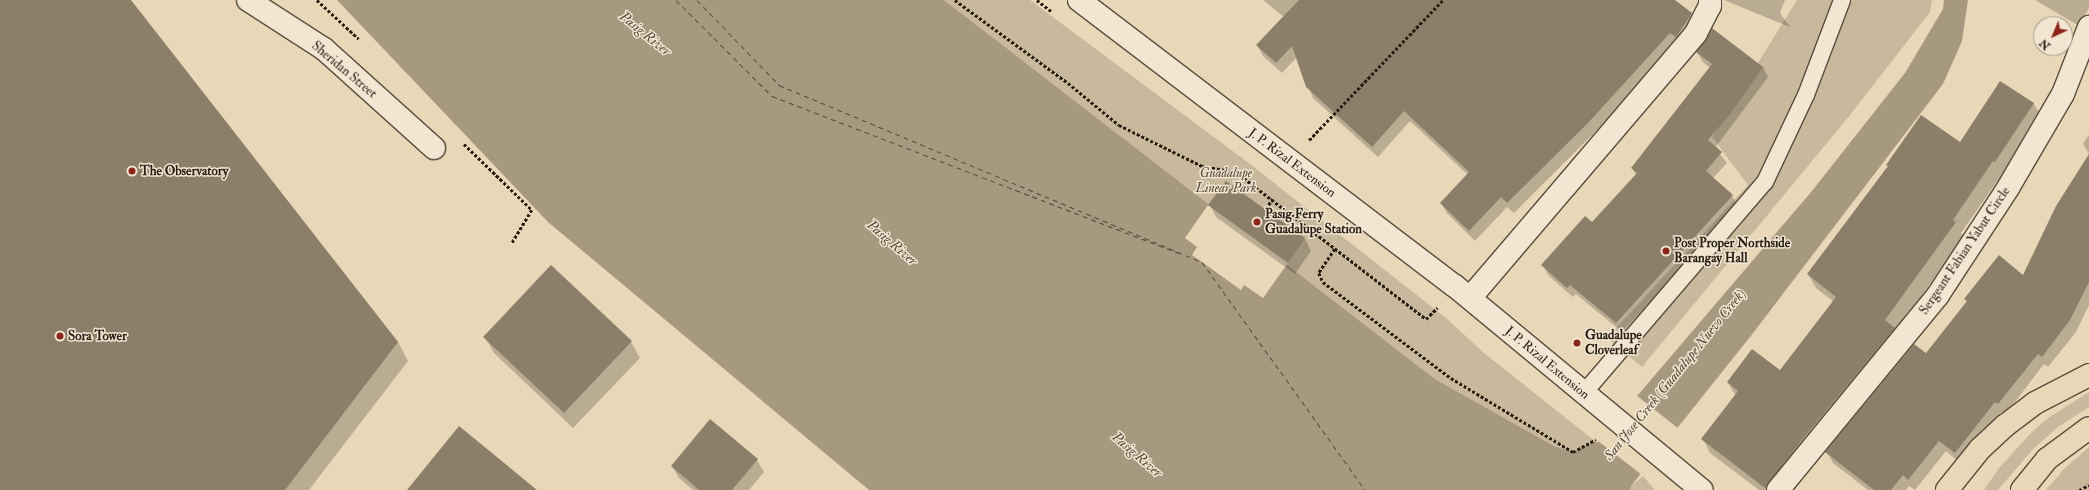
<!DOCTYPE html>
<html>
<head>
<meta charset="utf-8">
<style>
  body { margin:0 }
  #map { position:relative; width:2089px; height:490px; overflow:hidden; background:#e8d8b8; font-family:"IM FELL Double Pica",serif }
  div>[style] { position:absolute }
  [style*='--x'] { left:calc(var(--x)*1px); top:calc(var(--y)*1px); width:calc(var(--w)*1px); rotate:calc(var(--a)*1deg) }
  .green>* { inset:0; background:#c8b89c }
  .water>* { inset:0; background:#a79980 }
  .pier>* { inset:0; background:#e8d8b8 }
  .shadow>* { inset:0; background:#0003 }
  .ferry>* { height:1px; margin-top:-0.5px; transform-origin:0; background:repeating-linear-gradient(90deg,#554939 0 5px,transparent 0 9px) }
  .building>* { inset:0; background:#8c7f69 }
  .path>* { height:2.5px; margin-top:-1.25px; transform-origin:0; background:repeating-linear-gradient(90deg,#291e13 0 3px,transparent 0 5px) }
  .roads { filter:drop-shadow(1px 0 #594c3c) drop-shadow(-1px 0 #594c3c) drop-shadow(0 1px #594c3c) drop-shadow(0 -1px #594c3c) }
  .service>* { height:16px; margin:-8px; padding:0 8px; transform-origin:8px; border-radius:8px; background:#f0e6d1 }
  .pedestrian>* { height:22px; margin:-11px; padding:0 11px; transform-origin:11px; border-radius:11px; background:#f0e6d1 }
  .minor>* { height:22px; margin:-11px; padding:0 11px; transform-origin:11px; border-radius:11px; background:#f0e6d1 }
  .tertiary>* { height:22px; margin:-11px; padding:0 11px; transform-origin:11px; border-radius:11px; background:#f0e6d1 }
  .secondary>* { height:22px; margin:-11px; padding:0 11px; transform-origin:11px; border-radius:11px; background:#f0e6d1 }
  .trunk>* { height:22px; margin:-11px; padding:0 11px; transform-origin:11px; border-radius:11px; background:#e8d8b8 }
  .dots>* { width:11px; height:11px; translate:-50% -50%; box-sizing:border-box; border:2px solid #f0e6d1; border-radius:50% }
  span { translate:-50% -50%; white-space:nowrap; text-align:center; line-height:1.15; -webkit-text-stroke:3px #f0e6d1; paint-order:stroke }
  .street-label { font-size:13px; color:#291e13 }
  .poi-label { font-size:13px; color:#291e13; font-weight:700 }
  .left { translate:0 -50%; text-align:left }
  .park-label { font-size:13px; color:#594c3c; font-style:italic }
  .water-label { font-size:14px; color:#554939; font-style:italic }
  .north { position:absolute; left:2033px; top:16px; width:40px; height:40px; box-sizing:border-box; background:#f0e6d1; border:1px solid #a09685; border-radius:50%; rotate:224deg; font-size:11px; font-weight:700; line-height:16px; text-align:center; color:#291e13 }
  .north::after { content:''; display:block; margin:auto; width:14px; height:18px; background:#8f2418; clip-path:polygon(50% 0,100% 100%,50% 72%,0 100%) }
</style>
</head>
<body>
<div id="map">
  <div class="green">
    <div style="clip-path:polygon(944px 0,1030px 0,1250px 164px,1446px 318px,1484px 353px,1595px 441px,1573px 452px,1554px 446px,1435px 379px)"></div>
    <div style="clip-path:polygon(1797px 0,1932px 0,1930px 12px,1850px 115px,1642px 367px,1607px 338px,1748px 185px,1712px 137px)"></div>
    <div style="clip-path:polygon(2089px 392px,2089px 407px,2058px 427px,2033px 449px,1998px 490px,1984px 490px,1999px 468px,2030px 434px,2048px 418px)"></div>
    <div style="clip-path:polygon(2089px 447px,2089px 490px,2046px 490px,2064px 469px)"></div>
    <div style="clip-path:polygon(1643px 476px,1655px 490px,1630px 490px,1631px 486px)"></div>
  </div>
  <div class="water">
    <div style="clip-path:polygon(337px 0,944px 0,1435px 379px,1554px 446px,1573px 452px,1595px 441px,1597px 443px,1812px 191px,1905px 73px,1943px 9px,1944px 0,1968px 0,1962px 41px,1943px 84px,1750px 337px,1631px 486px,1630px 490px,869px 490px,548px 222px)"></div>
  </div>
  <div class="pier">
    <div style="clip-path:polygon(1208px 205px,1288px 263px,1263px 298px,1244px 285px,1241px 290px,1192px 255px,1197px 247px,1185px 238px)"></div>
    <div style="clip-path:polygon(1636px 395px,1679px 429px,1642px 475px,1598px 441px)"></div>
  </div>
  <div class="shadow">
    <div style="clip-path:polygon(0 0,130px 0,398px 342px,408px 361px,309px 490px,0 490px)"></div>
    <div style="clip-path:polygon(1263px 0,1673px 0,1691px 14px,1697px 24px,1677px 43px,1594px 133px,1514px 213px,1507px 207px,1475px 241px,1447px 213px,1441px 203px,1468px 175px,1410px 121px,1378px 157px,1313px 98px,1297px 57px,1282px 73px,1263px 56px,1257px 45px,1284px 17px)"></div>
    <div style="clip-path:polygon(1724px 0,1785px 0,1780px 13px,1790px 27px)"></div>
    <div style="clip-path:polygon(2035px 0,2089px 0,2089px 8px,2079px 26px)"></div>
    <div style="clip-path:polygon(1697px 52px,1763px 67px,1768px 77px,1715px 148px,1727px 163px,1713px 178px,1732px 196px,1738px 206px,1622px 332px,1576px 294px,1573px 297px,1548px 275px,1543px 265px,1592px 224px,1636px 175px,1632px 168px,1710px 68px,1703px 62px)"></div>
    <div style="clip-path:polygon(2000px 82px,2034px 104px,2042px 117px,1961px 233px,1964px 237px,1781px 490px,1759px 490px,1710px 453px,1703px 439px,1736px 396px,1728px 383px,1780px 371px,1834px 302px,1816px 288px,1808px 274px,1889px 167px,1887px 165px,1960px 144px)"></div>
    <div style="clip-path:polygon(2089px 135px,2089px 154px,2083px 144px)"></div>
    <div style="clip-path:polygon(2089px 156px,2089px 305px,2076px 332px,2048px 367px,2044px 364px,2005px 415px,2001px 412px,1961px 464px,1946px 451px,1915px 490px,1909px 486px,1906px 490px,1868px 490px,1833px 463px,1827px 452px,1926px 354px,1967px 302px,1965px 299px,2024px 276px)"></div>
    <div style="clip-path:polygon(1226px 182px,1305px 239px,1311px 251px,1295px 274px,1216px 217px,1210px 205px)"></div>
    <div style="clip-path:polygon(485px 337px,631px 342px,640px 358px,573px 428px,494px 353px)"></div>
    <div style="clip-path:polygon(757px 460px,764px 472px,749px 490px,693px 490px,679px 478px,672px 466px)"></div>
  </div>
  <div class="ferry">
    <div style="--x:676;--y:0;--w:136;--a:45"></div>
    <div style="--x:772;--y:96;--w:436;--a:21.1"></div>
    <div style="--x:697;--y:0;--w:118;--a:46"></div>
    <div style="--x:779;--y:85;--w:459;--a:22.7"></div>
    <div style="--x:1202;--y:262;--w:280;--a:54.4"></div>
  </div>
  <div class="building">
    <div style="clip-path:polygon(0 0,131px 0,398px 342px,285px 490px,0 490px)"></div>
    <div style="clip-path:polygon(1299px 0,1675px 0,1692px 13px,1676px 37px,1670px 33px,1588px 123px,1507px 203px,1501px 197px,1469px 231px,1440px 203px,1469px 172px,1404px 111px,1372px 147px,1306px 87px,1292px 46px,1276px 63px,1256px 45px)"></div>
    <div style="clip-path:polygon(1712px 28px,1763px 67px,1731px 113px,1708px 140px,1722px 152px,1706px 171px,1733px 195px,1616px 323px,1570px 285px,1567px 288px,1541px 265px,1585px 216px,1592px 222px,1637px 173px,1631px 168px,1712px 64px,1696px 52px)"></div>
    <div style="clip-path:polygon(2000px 81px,2034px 103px,1995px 162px,1993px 161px,1953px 220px,1956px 222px,1885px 320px,1895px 328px,1805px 436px,1765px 488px,1701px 439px,1738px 391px,1727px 382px,1752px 349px,1780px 370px,1836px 297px,1807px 274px,1888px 166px,1886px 165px,1921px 115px,1960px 142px)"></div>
    <div style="clip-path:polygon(2089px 154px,2089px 282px,2070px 320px,2042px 357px,2038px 354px,1998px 404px,1995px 402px,1955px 453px,1939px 441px,1908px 480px,1903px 475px,1891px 490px,1874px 490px,1825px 452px,1914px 344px,1926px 353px,1967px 301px,1964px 299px,1999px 255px,2023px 275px,2056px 206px)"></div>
    <div style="clip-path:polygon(1226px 181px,1305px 238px,1288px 263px,1208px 205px)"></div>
    <div style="clip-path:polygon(551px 265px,632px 341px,564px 413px,483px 337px)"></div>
    <div style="clip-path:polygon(710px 419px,758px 459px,732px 490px,699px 490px,671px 466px)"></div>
    <div style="clip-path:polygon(459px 426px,537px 490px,407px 490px)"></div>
  </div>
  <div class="path">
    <div style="--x:317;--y:0;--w:57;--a:42.9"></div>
    <div style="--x:955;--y:0;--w:140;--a:36.3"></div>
    <div style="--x:1068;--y:83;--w:66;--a:39.5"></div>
    <div style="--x:1119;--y:125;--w:93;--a:26.3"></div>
    <div style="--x:1202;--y:166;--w:35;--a:10"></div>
    <div style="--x:1236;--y:172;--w:240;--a:37.7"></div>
    <div style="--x:1426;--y:319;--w:16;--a:-45"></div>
    <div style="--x:1037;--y:0;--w:18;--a:38"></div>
    <div style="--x:1309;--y:140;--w:194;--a:-46.3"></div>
    <div style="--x:464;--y:144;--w:95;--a:44.1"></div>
    <div style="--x:532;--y:210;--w:39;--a:121"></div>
    <div style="--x:1266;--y:209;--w:12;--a:-59"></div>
    <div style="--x:1335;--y:249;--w:29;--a:124"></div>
    <div style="--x:1319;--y:273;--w:10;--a:66"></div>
    <div style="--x:1323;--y:282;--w:160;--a:36.9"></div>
    <div style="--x:1451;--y:378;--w:143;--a:31.2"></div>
    <div style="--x:1573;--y:452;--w:26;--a:-29"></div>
    <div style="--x:2079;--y:490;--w:11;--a:-27"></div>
  </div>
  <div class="roads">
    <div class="service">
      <div style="--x:1583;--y:394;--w:279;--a:-49.4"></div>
      <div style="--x:1765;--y:182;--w:96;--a:-64.8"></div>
      <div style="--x:1806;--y:95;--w:102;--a:-69.2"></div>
    </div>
    <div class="pedestrian">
      <div style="--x:1696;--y:33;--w:30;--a:-63"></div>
      <div style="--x:1710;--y:6;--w:6;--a:-90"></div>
    </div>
    <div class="minor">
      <div style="--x:248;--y:0;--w:90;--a:32.8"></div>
      <div style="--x:324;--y:49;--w:148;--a:42"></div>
      <div style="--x:1470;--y:298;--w:348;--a:-49.5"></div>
    </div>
    <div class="tertiary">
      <div style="--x:1778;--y:490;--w:252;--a:-50.6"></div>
      <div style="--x:1938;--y:295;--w:128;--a:-56.8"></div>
      <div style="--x:2008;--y:188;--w:109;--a:-59.7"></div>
      <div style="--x:2063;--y:94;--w:72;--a:-68.8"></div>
    </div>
    <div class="secondary">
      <div style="--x:1079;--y:0;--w:472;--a:37.3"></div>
      <div style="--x:1455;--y:286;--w:320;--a:39.6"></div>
    </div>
    <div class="trunk">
      <div style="--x:1947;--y:490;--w:53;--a:-51.2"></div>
      <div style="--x:1980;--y:449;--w:35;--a:-43"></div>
      <div style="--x:2006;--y:425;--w:36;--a:-37"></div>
      <div style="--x:2035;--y:403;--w:61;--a:-27.4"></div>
      <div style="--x:2022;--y:490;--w:40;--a:-51"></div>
      <div style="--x:2047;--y:459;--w:52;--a:-36.4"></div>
    </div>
  </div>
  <div class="dots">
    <div style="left:132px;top:171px;background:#8f2418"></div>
    <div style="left:1257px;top:222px;background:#8f2418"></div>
    <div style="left:1666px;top:251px;background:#8f2418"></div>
    <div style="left:60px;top:336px;background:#8f2418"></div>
    <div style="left:1577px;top:343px;background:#8f2418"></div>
  </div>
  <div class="street-label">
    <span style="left:344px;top:70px;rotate:40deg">Sheridan Street</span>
    <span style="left:1292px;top:163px;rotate:37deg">J. P. Rizal Extension</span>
    <span style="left:1965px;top:251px;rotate:-56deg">Sergeant Fabian Yabut Circle</span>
    <span style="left:1547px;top:363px;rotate:40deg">J. P. Rizal Extension</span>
  </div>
  <div class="poi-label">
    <span class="left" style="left:140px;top:171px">The Observatory</span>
    <span class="left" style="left:1265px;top:222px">Pasig Ferry<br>Guadalupe Station</span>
    <span class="left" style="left:1674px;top:251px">Post Proper Northside<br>Barangay Hall</span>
    <span class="left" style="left:68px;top:336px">Sora Tower</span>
    <span class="left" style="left:1585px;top:343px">Guadalupe<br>Cloverleaf</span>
  </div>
  <div class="park-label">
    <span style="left:1226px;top:181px">Guadalupe<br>Linear Park</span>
  </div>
  <div class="water-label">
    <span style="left:645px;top:34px;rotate:39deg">Pasig River</span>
    <span style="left:892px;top:243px;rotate:41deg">Pasig River</span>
    <span style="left:1675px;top:375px;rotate:-51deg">San Jose Creek (Guadalupe Nuevo Creek)</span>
    <span style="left:1137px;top:455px;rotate:41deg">Pasig River</span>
  </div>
  <div class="north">N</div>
</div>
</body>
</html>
